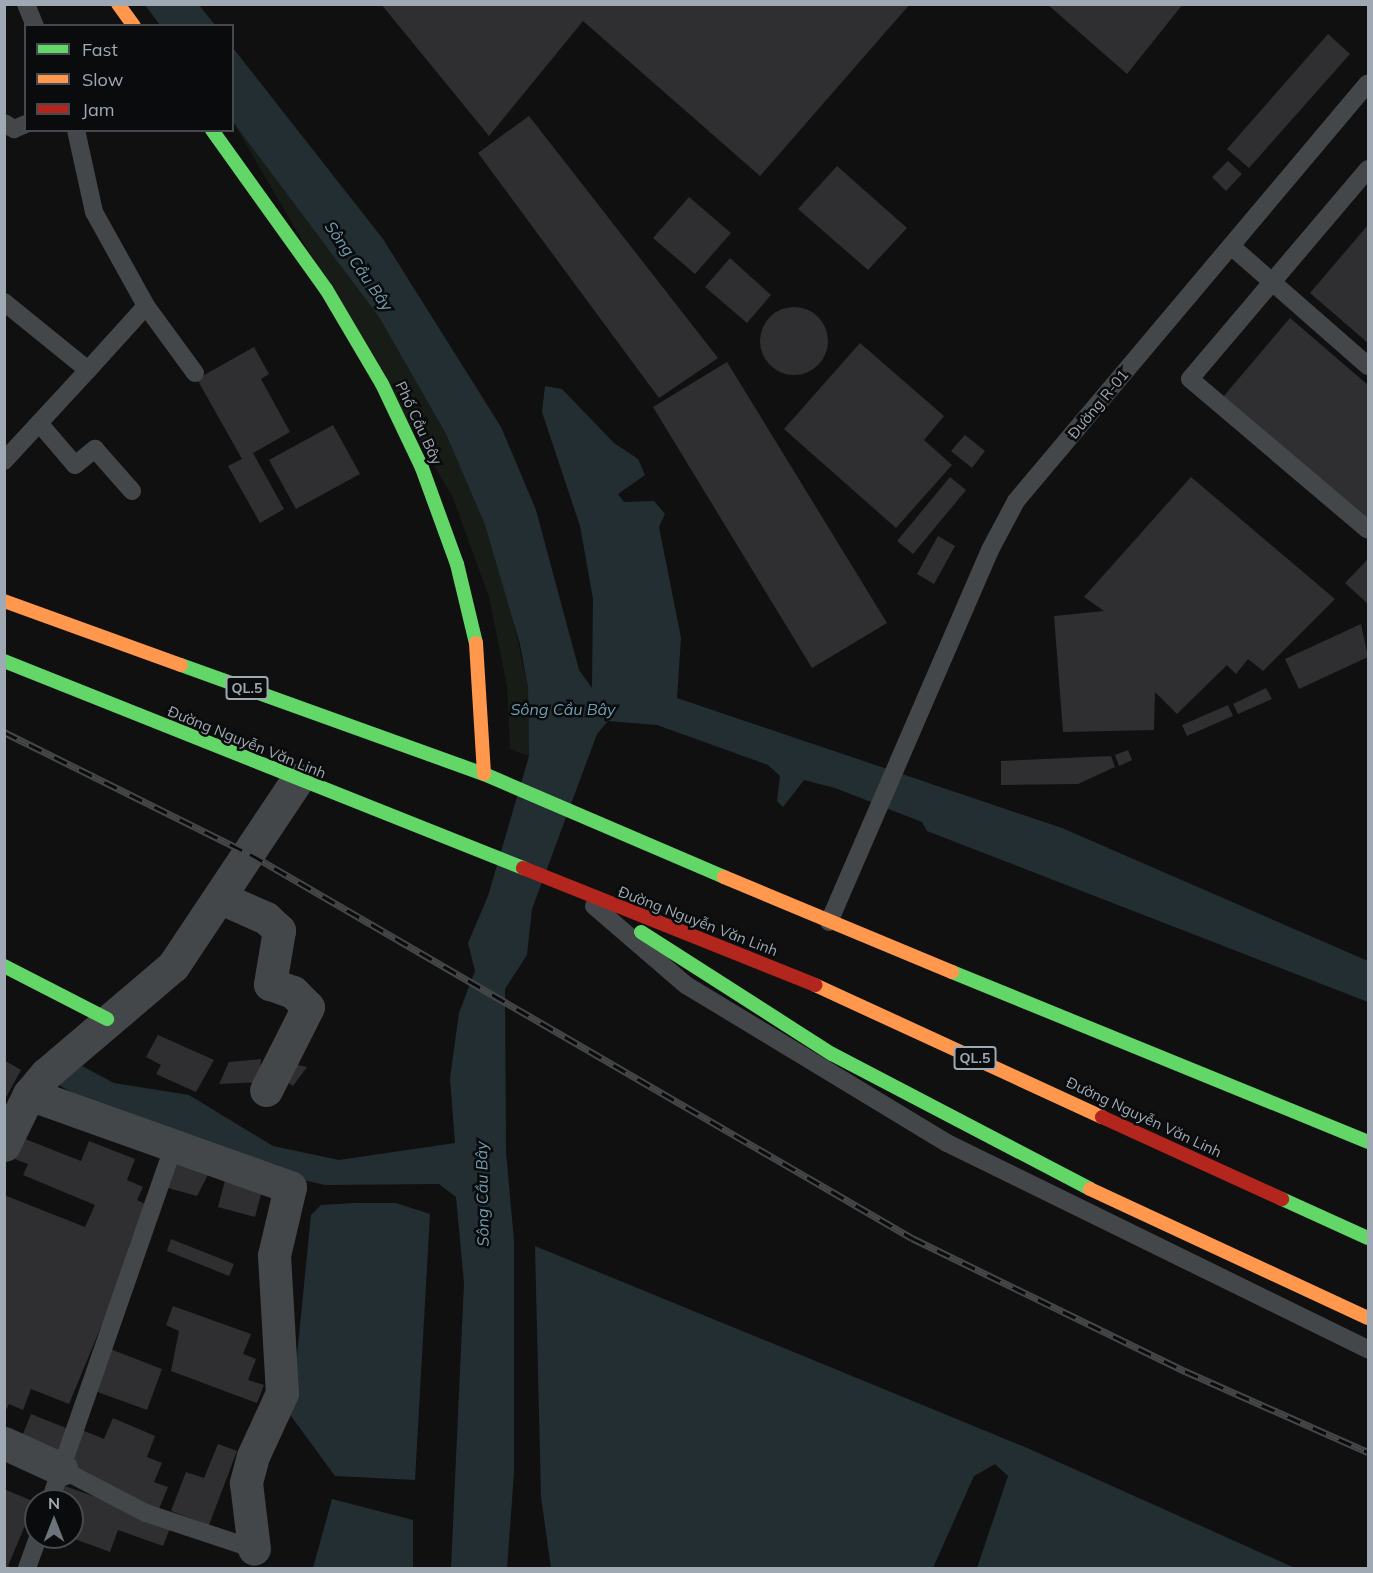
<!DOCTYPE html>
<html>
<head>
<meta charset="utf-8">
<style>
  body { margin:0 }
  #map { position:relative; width:1373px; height:1573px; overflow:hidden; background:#101010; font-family:Mulish,sans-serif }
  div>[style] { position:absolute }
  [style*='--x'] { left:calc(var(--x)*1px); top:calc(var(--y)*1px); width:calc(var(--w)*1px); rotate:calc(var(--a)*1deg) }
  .green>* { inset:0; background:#171d16 }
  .water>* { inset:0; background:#232e32 }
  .building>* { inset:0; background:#2f2f31 }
  .round { border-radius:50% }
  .lane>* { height:18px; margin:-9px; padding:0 9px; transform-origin:9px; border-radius:9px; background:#444749 }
  .street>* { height:33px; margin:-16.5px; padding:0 16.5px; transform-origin:16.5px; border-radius:16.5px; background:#444749 }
  .fast>* { height:14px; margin:-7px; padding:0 7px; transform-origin:7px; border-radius:7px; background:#63d668 }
  .slow>* { height:14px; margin:-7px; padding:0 7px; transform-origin:7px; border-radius:7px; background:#ff974d }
  .jam>* { height:14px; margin:-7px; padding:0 7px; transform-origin:7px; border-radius:7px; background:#b3261e }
  .rail>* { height:7px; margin-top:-3.5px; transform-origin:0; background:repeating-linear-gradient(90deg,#0a0b0c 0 14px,#444648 0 28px); box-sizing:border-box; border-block:2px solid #444648 }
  span { translate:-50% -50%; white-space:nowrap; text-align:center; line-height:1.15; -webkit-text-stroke:5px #0a0b0c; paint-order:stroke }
  .shield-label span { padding:2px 4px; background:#0a0b0c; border:2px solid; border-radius:4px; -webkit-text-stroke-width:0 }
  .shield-label { font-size:14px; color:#9fa9b3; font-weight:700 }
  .street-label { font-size:15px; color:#9fa9b3 }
  .water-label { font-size:16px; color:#729fb2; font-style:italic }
  .frame { position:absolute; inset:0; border:6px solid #9fa9b3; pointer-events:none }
  .legend { position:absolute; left:24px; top:24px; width:210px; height:108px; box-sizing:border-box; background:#0a0b0c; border:2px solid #464a4f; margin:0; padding:8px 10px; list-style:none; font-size:18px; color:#9fa9b3 }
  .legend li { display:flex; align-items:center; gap:12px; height:30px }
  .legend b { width:30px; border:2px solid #464a4f }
  .north { position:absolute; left:24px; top:1489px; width:60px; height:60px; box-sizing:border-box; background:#0a0b0c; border:2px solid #464a4f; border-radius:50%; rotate:0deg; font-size:16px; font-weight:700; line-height:24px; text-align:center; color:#9fa9b3 }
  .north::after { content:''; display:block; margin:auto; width:21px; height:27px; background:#6d737a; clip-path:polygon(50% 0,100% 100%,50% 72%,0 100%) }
</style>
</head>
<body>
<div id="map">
  <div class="green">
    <div style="clip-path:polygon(233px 122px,379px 317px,446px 434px,485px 525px,510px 605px,528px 688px,529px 756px,510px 749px,507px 686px,489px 597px,453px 498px)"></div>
  </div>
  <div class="water">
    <div style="clip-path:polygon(145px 5px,199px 5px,215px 25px,160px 25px)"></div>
    <div style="clip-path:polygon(233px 48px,383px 239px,501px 427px,536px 510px,579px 670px,592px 688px,593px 599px,580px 526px,542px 412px,545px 386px,562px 389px,614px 443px,638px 459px,645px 475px,618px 494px,624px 502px,654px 501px,665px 514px,659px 527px,681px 638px,677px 698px,1062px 828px,1368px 961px,1368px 1002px,927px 831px,922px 822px,835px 788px,804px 780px,783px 807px,777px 801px,780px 776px,768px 765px,657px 725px,608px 721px,597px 734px,532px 909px,527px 955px,505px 989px,506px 1152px,514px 1241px,514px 1473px,507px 1568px,451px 1568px,464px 1283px,456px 1197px,439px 1184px,325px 1185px,282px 1175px,96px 1106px,57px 1084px,82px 1066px,114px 1083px,189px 1095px,273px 1146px,339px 1160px,455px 1143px,450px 1078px,459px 1013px,475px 971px,468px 943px,488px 896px,529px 756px,528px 688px,520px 644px,485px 525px,446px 434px,379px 317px,233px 122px)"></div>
    <div style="clip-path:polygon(355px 1203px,396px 1203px,430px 1214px,415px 1480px,335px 1476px,291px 1416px,311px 1215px,321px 1205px)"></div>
    <div style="clip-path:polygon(535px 1246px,1025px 1447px,1295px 1568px,977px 1568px,1008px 1476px,995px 1464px,974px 1476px,933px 1568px,551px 1568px,541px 1497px)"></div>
    <div style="clip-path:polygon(332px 1499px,413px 1520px,413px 1568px,313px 1568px)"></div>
  </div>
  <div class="building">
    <div style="clip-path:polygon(381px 4px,910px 4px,760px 176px,583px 21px,489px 136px)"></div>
    <div style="clip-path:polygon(1047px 4px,1183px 4px,1127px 74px)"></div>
    <div style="clip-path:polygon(1328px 34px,1350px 54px,1249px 168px,1227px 149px)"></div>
    <div style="clip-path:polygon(529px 116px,718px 358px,659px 398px,478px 153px)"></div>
    <div style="clip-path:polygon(1228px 161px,1242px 174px,1226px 191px,1212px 177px)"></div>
    <div style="clip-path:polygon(837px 166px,907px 228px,868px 270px,798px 209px)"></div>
    <div style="clip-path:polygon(689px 197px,731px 233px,695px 274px,653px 238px)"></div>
    <div style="clip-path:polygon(1368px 225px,1368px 343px,1310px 293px)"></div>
    <div style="clip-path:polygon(730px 258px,771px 295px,747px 323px,705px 287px)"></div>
    <div class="round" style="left:760px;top:307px;width:68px;height:68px"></div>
    <div style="clip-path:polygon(1290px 318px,1368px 385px,1368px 521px,1223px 397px)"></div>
    <div style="clip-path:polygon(860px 343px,944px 416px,924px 440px,952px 465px,896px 528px,784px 429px)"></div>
    <div style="clip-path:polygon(254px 347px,269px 374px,261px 379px,290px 432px,253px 453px,284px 509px,260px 523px,228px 466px,242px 459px,197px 379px)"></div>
    <div style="clip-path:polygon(727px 362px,887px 623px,812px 668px,653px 407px)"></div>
    <div style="clip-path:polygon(333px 425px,360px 474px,296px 509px,269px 460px)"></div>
    <div style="clip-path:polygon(965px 435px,985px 451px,972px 468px,951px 451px)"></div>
    <div style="clip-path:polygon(950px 477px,966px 490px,913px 554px,897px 541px)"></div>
    <div style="clip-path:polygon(1191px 477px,1335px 599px,1263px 671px,1248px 659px,1236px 674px,1227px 665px,1177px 714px,1155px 692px,1154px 730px,1063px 732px,1054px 616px,1104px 611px,1084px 597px)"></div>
    <div style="clip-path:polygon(938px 536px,955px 546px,934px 584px,917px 574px)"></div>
    <div style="clip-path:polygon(1367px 560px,1368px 562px,1368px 604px,1345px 583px)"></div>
    <div style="clip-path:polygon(1361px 624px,1368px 657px,1299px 689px,1285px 659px)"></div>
    <div style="clip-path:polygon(1266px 688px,1272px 699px,1238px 714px,1233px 704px)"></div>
    <div style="clip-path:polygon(1228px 705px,1233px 716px,1187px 736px,1182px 725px)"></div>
    <div style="clip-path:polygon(1128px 750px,1132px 760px,1119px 766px,1115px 755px)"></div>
    <div style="clip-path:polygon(1111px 756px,1115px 767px,1078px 784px,1001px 785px,1001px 761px)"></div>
    <div style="clip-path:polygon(158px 1035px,214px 1060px,196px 1092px,156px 1074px,161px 1065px,146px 1057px)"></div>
    <div style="clip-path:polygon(261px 1059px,259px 1082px,219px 1084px,229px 1062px)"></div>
    <div style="clip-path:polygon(4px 1060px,21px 1070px,4px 1101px)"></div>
    <div style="clip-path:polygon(288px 1063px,307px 1067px,293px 1086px,280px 1077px)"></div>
    <div style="clip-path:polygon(20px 1137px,81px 1161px,89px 1141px,135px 1159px,127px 1180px,143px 1187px,137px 1200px,145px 1204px,129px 1246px,134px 1247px,69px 1404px,31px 1389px,23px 1410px,9px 1404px,4px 1414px,4px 1195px,85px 1227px,95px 1205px,23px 1175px,28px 1164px,12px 1158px)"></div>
    <div style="clip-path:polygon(176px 1156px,213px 1165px,197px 1196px,168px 1188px)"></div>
    <div style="clip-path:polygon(228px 1169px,265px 1179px,255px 1217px,218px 1207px)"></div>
    <div style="clip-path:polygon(171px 1239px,234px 1264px,229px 1276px,167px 1251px)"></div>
    <div style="clip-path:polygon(173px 1306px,251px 1334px,243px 1354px,256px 1359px,248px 1380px,264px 1385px,257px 1403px,171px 1371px,179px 1331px,166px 1325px)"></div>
    <div style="clip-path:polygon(110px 1349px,162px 1369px,147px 1410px,95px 1391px)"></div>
    <div style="clip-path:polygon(31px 1414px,71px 1430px,58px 1462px,4px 1440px,4px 1426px,23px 1434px)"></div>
    <div style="clip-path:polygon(113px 1418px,155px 1436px,147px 1457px,162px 1463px,154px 1482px,168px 1487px,159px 1509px,66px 1470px,82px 1430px,104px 1439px)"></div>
    <div style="clip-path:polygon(218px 1444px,237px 1451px,209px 1525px,171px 1511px,186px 1472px,204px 1478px)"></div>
    <div style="clip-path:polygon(62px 1485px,152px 1517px,170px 1528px,163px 1546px,118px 1530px,110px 1552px,72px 1538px,72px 1501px,57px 1501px)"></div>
    <div style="clip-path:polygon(4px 1489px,35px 1502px,8px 1566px,13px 1568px,4px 1568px)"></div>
  </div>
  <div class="lane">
    <div style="--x:26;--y:4;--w:24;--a:68"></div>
    <div style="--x:4;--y:123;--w:12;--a:31"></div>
    <div style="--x:14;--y:129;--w:13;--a:-23"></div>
    <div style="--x:76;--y:130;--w:84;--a:77.6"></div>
    <div style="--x:94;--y:212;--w:107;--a:61"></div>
    <div style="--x:146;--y:306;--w:86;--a:132.2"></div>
    <div style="--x:1368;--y:169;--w:275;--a:130.3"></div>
    <div style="--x:1190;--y:379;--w:233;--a:40.3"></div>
    <div style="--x:1231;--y:246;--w:182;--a:41.2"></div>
    <div style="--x:4;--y:302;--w:108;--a:39"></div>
    <div style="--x:88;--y:370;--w:124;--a:132.7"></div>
    <div style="--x:146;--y:306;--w:83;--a:53.8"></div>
    <div style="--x:39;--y:423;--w:55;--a:49.4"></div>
    <div style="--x:75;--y:465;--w:26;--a:-39"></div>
    <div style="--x:95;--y:449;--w:56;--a:48.6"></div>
    <div style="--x:594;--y:906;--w:121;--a:40.7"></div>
    <div style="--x:686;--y:985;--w:305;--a:31.2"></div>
    <div style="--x:947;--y:1143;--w:469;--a:26.1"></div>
    <div style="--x:829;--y:922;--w:405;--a:-66.6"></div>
    <div style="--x:990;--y:550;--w:55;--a:-62"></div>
    <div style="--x:1016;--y:501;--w:546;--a:-49.9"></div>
    <div style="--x:61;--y:1469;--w:96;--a:27.4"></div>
    <div style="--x:146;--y:1513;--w:114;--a:18.4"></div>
    <div style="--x:50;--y:1501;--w:378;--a:-70.8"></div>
    <div style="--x:27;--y:1568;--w:33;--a:-70"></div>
  </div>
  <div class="street">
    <div style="--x:221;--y:898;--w:49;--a:24"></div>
    <div style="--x:266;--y:918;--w:18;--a:43"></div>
    <div style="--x:279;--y:930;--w:55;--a:99.5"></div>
    <div style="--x:270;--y:984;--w:24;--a:19"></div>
    <div style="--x:293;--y:992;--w:21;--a:45"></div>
    <div style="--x:308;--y:1007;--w:93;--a:116.8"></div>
    <div style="--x:29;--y:1094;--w:277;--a:19.6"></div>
    <div style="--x:290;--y:1187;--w:70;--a:103.2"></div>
    <div style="--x:274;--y:1255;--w:138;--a:86.7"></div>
    <div style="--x:282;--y:1393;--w:69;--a:114.7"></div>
    <div style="--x:253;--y:1456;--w:28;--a:105"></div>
    <div style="--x:246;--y:1483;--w:66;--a:83.1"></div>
    <div style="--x:4;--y:1145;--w:57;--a:-63.9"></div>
    <div style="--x:29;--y:1094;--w:26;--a:-50"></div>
    <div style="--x:46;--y:1074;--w:167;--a:-40.4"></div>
    <div style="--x:173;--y:966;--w:224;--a:-56.3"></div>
    <div style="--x:4;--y:1443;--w:63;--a:24.5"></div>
  </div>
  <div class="fast">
    <div style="--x:212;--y:130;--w:196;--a:54.4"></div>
    <div style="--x:326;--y:289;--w:110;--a:59.5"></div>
    <div style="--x:382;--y:384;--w:93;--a:64.5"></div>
    <div style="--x:422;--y:468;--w:102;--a:70"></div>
    <div style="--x:457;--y:564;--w:81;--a:76.5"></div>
    <div style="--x:4;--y:661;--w:559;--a:21.74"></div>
    <div style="--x:181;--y:665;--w:322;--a:19.8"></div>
    <div style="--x:484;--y:774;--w:261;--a:23.2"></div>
    <div style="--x:641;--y:932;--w:227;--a:32.6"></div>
    <div style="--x:832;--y:1054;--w:291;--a:27.6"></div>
    <div style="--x:4;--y:966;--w:116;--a:27.2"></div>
    <div style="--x:952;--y:972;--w:449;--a:22.2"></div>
    <div style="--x:1282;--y:1199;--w:94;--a:24.4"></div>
  </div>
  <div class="slow">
    <div style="--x:118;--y:4;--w:27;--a:54"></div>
    <div style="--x:4;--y:601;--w:188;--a:19.9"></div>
    <div style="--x:476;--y:643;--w:131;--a:86.5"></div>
    <div style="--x:724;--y:877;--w:247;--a:22.6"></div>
    <div style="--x:815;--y:985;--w:316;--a:24.7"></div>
    <div style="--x:1090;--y:1189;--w:306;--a:24.9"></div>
  </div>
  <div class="jam">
    <div style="--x:523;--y:868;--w:315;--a:21.8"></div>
    <div style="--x:1102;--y:1117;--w:198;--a:24.5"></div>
  </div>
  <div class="rail">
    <div style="--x:4;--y:732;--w:275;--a:26.4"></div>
    <div style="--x:250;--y:854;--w:765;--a:30.12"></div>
    <div style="--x:912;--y:1238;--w:304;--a:26"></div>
    <div style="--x:1185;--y:1371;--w:200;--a:23.9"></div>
  </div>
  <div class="shield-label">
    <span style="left:247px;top:688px">QL.5</span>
    <span style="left:975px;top:1058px">QL.5</span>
  </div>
  <div class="street-label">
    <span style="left:1098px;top:404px;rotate:-50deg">Đường R-01</span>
    <span style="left:419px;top:423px;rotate:65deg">Phố Cầu Bây</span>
    <span style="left:247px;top:742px;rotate:22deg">Đường Nguyễn Văn Linh</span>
    <span style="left:698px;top:921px;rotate:21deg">Đường Nguyễn Văn Linh</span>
    <span style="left:1144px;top:1117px;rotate:25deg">Đường Nguyễn Văn Linh</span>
  </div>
  <div class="water-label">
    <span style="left:359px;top:266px;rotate:55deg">Sông Cầu Bây</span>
    <span style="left:563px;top:709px">Sông Cầu Bây</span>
    <span style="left:482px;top:1194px;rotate:-91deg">Sông Cầu Bây</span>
  </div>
  <div class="frame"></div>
  <ul class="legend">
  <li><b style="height:8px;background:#63d668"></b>Fast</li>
  <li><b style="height:8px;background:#ff974d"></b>Slow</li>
  <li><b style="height:8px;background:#b3261e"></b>Jam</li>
  </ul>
  <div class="north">N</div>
</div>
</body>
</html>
